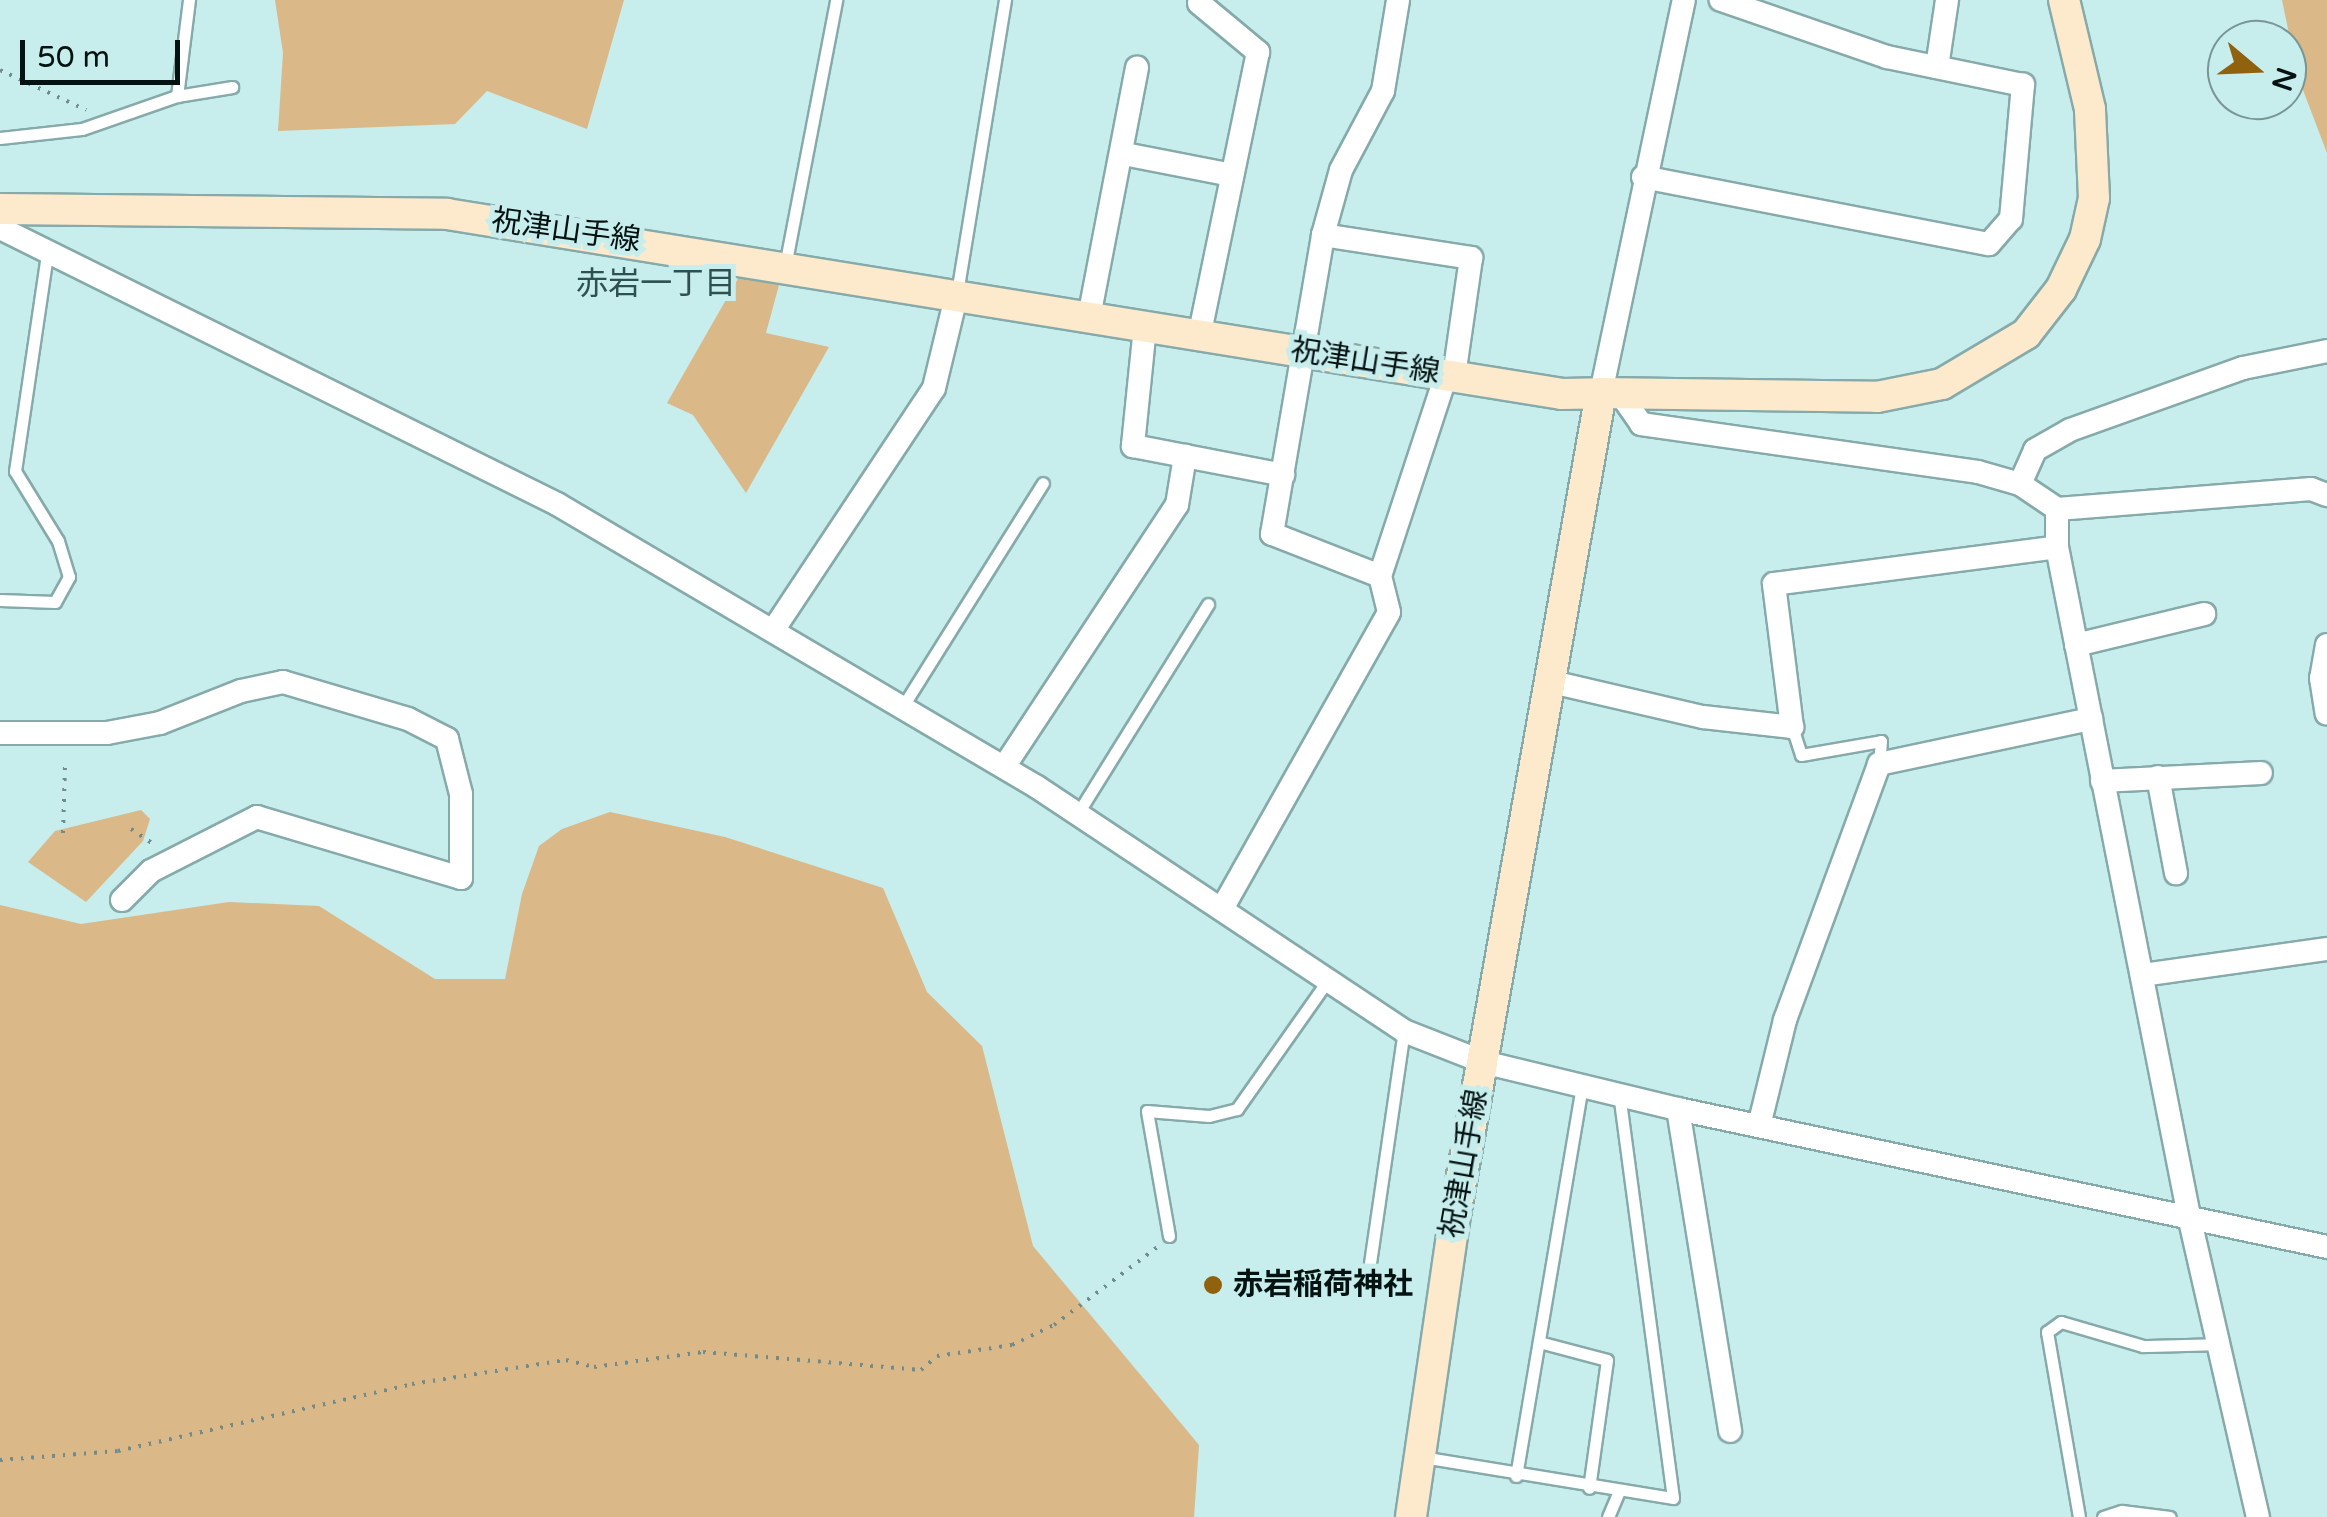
<!DOCTYPE html>
<html>
<head>
<meta charset="utf-8">
<style>
  body { margin:0 }
  #map { position:relative; width:2327px; height:1517px; overflow:hidden; background:#c7eded; font-family:"Varela Round","Noto Sans JP",sans-serif }
  div>[style] { position:absolute }
  [style*='--x'] { left:calc(var(--x)*1px); top:calc(var(--y)*1px); width:calc(var(--w)*1px); rotate:calc(var(--a)*1deg) }
  .green>* { inset:0; background:#dab888 }
  .path>* { height:4px; margin-top:-2px; transform-origin:0; background:repeating-linear-gradient(90deg,#708b8b 0 2.5px,transparent 0 10.5px) }
  .roads { filter:drop-shadow(2px 0 #86aaaa) drop-shadow(-2px 0 #86aaaa) drop-shadow(0 2px #86aaaa) drop-shadow(0 -2px #86aaaa) }
  .lane>* { height:11px; margin:-5.5px; padding:0 5.5px; transform-origin:5.5px; border-radius:5.5px; background:#fff }
  .street>* { height:22px; margin:-11px; padding:0 11px; transform-origin:11px; border-radius:11px; background:#fff }
  .secondary>* { height:30px; margin:-15px; padding:0 15px; transform-origin:15px; border-radius:15px; background:#fdeacd }
  .dots>* { width:28px; height:28px; translate:-50% -50%; box-sizing:border-box; border:5px solid #c7eded; border-radius:50% }
  span { translate:-50% -50%; white-space:nowrap; text-align:center; line-height:1.15; -webkit-text-stroke:10px #c7eded; paint-order:stroke }
  .street-label { font-size:30px; color:#051212 }
  .poi-label { font-size:30px; color:#051212; font-weight:700 }
  .left { translate:0 -50%; text-align:left }
  .neighbourhood-label { font-size:32px; color:#2f5050 }
  .north { position:absolute; left:2207px; top:20px; width:100px; height:100px; box-sizing:border-box; background:#c7eded; border:2px solid #799595; border-radius:50%; rotate:109deg; font-size:28px; font-weight:700; line-height:40px; text-align:center; color:#051212 }
  .north::after { content:''; display:block; margin:auto; width:35px; height:45px; background:#90620d; clip-path:polygon(50% 0,100% 100%,50% 72%,0 100%) }
  .scale { position:absolute; left:20px; top:40px; width:160px; height:45px; box-sizing:border-box; border:5px solid #051212; border-top:0; padding-left:12px; font-size:30px; line-height:35px; white-space:nowrap; color:#051212; -webkit-text-stroke:8px #c7eded; paint-order:stroke }
</style>
</head>
<body>
<div id="map">
  <div class="green">
    <div style="clip-path:polygon(275px 0,624px 0,587px 129px,487px 91px,455px 124px,278px 131px,283px 53px)"></div>
    <div style="clip-path:polygon(2282px 0,2327px 0,2327px 153px,2298px 77px)"></div>
    <div style="clip-path:polygon(739px 277px,779px 285px,766px 333px,829px 347px,746px 493px,693px 415px,667px 403px)"></div>
    <div style="clip-path:polygon(141px 810px,150px 819px,143px 841px,86px 902px,28px 862px,55px 831px)"></div>
    <div style="clip-path:polygon(610px 812px,725px 837px,883px 888px,927px 992px,982px 1046px,1033px 1246px,1199px 1445px,1194px 1517px,0 1517px,0 905px,81px 924px,229px 902px,319px 906px,435px 979px,505px 979px,522px 894px,539px 846px,562px 829px)"></div>
  </div>
  <div class="path">
    <div style="--x:0;--y:70;--w:95;--a:24.9"></div>
    <div style="--x:131;--y:829;--w:30;--a:34"></div>
    <div style="--x:63;--y:833;--w:68;--a:-88.3"></div>
    <div style="--x:0;--y:1460;--w:118;--a:-4.4"></div>
    <div style="--x:118;--y:1451;--w:302;--a:-12.8"></div>
    <div style="--x:412;--y:1384;--w:156;--a:-8.9"></div>
    <div style="--x:566;--y:1360;--w:29;--a:14"></div>
    <div style="--x:594;--y:1367;--w:110;--a:-7.8"></div>
    <div style="--x:703;--y:1352;--w:219;--a:4.7"></div>
    <div style="--x:921;--y:1370;--w:21;--a:-41"></div>
    <div style="--x:937;--y:1356;--w:76;--a:-8.3"></div>
    <div style="--x:1012;--y:1345;--w:47;--a:-25.5"></div>
    <div style="--x:1054;--y:1325;--w:131;--a:-37"></div>
  </div>
  <div class="roads">
    <div class="lane">
      <div style="--x:177;--y:96;--w:97;--a:-82.9"></div>
      <div style="--x:0;--y:138;--w:82;--a:-6.3"></div>
      <div style="--x:82;--y:129;--w:101;--a:-19.2"></div>
      <div style="--x:177;--y:96;--w:56;--a:-9.3"></div>
      <div style="--x:785;--y:266;--w:271;--a:-79.1"></div>
      <div style="--x:957;--y:293;--w:297;--a:-80.7"></div>
      <div style="--x:0;--y:600;--w:55;--a:2.1"></div>
      <div style="--x:55;--y:602;--w:29;--a:-61"></div>
      <div style="--x:69;--y:577;--w:38;--a:-107"></div>
      <div style="--x:58;--y:541;--w:82;--a:-121.6"></div>
      <div style="--x:15;--y:471;--w:220;--a:-81.6"></div>
      <div style="--x:903;--y:706;--w:263;--a:-57.9"></div>
      <div style="--x:1792;--y:727;--w:29;--a:72"></div>
      <div style="--x:1801;--y:755;--w:81;--a:-9.9"></div>
      <div style="--x:1881;--y:741;--w:23;--a:95"></div>
      <div style="--x:1078;--y:813;--w:246;--a:-58.1"></div>
      <div style="--x:1169;--y:1236;--w:127;--a:-100"></div>
      <div style="--x:1147;--y:1111;--w:62;--a:4.6"></div>
      <div style="--x:1209;--y:1116;--w:29;--a:-14"></div>
      <div style="--x:1237;--y:1109;--w:154;--a:-54.8"></div>
      <div style="--x:1370;--y:1263;--w:234;--a:-81.7"></div>
      <div style="--x:1539;--y:1342;--w:70;--a:14.8"></div>
      <div style="--x:1607;--y:1360;--w:129;--a:98"></div>
      <div style="--x:1422;--y:1457;--w:254;--a:9.3"></div>
      <div style="--x:1673;--y:1498;--w:407;--a:-97.6"></div>
      <div style="--x:1516;--y:1476;--w:396;--a:-80.4"></div>
      <div style="--x:1608;--y:1517;--w:28;--a:-67"></div>
      <div style="--x:2079;--y:1517;--w:188;--a:-99.8"></div>
      <div style="--x:2047;--y:1332;--w:17;--a:-36"></div>
      <div style="--x:2061;--y:1322;--w:85;--a:16.3"></div>
      <div style="--x:2143;--y:1346;--w:75;--a:-1.5"></div>
      <div style="--x:2103;--y:1517;--w:20;--a:-18"></div>
      <div style="--x:2122;--y:1511;--w:48;--a:7.1"></div>
    </div>
    <div class="street">
      <div style="--x:1199;--y:3;--w:77;--a:39.7"></div>
      <div style="--x:1258;--y:52;--w:290;--a:101.7"></div>
      <div style="--x:1937;--y:67;--w:68;--a:-81.5"></div>
      <div style="--x:1124;--y:154;--w:110;--a:11"></div>
      <div style="--x:1643;--y:177;--w:352;--a:11"></div>
      <div style="--x:1989;--y:244;--w:33;--a:-49"></div>
      <div style="--x:2011;--y:219;--w:135;--a:-84.9"></div>
      <div style="--x:2023;--y:85;--w:139;--a:-168.4"></div>
      <div style="--x:1887;--y:57;--w:176;--a:-161"></div>
      <div style="--x:0;--y:228;--w:622;--a:26.36"></div>
      <div style="--x:557;--y:504;--w:557;--a:30.52"></div>
      <div style="--x:1037;--y:787;--w:441;--a:33.6"></div>
      <div style="--x:1404;--y:1031;--w:85;--a:21.4"></div>
      <div style="--x:1483;--y:1062;--w:201;--a:13.6"></div>
      <div style="--x:1678;--y:1109;--w:664;--a:12"></div>
      <div style="--x:1323;--y:235;--w:150;--a:8.8"></div>
      <div style="--x:1471;--y:258;--w:119;--a:98.2"></div>
      <div style="--x:1089;--y:317;--w:254;--a:-79.1"></div>
      <div style="--x:1145;--y:327;--w:120;--a:95.8"></div>
      <div style="--x:1133;--y:446;--w:153;--a:10.9"></div>
      <div style="--x:1619;--y:392;--w:39;--a:55"></div>
      <div style="--x:1641;--y:424;--w:340;--a:8.1"></div>
      <div style="--x:1978;--y:472;--w:44;--a:15.9"></div>
      <div style="--x:2020;--y:484;--w:45;--a:34"></div>
      <div style="--x:2057;--y:509;--w:38;--a:90"></div>
      <div style="--x:2057;--y:547;--w:682;--a:78.84"></div>
      <div style="--x:2189;--y:1216;--w:309;--a:77.1"></div>
      <div style="--x:1601;--y:393;--w:402;--a:-78.1"></div>
      <div style="--x:2020;--y:484;--w:37;--a:-66"></div>
      <div style="--x:2035;--y:450;--w:40;--a:-29.7"></div>
      <div style="--x:2070;--y:430;--w:184;--a:-19.7"></div>
      <div style="--x:2243;--y:368;--w:86;--a:-11.4"></div>
      <div style="--x:2057;--y:509;--w:255;--a:-4.5"></div>
      <div style="--x:2311;--y:489;--w:17;--a:21"></div>
      <div style="--x:1380;--y:576;--w:116;--a:-158.7"></div>
      <div style="--x:1272;--y:534;--w:303;--a:-80.3"></div>
      <div style="--x:1323;--y:235;--w:67;--a:-74.5"></div>
      <div style="--x:1341;--y:170;--w:89;--a:-62"></div>
      <div style="--x:1383;--y:91;--w:92;--a:-80.6"></div>
      <div style="--x:774;--y:629;--w:289;--a:-56.4"></div>
      <div style="--x:934;--y:388;--w:98;--a:-76.4"></div>
      <div style="--x:2076;--y:645;--w:132;--a:-13.6"></div>
      <div style="--x:2327;--y:645;--w:34;--a:100"></div>
      <div style="--x:2321;--y:678;--w:36;--a:81"></div>
      <div style="--x:1552;--y:682;--w:155;--a:13.1"></div>
      <div style="--x:1703;--y:717;--w:90;--a:6.4"></div>
      <div style="--x:1792;--y:727;--w:144;--a:-97.2"></div>
      <div style="--x:1774;--y:584;--w:285;--a:-7.4"></div>
      <div style="--x:0;--y:733;--w:107;--a:0"></div>
      <div style="--x:107;--y:733;--w:54;--a:-10.7"></div>
      <div style="--x:160;--y:723;--w:87;--a:-21.6"></div>
      <div style="--x:241;--y:691;--w:43;--a:-12.1"></div>
      <div style="--x:283;--y:682;--w:130;--a:16.5"></div>
      <div style="--x:408;--y:719;--w:44;--a:27.1"></div>
      <div style="--x:447;--y:739;--w:57;--a:75.7"></div>
      <div style="--x:461;--y:794;--w:84;--a:90"></div>
      <div style="--x:461;--y:878;--w:213;--a:-163.4"></div>
      <div style="--x:257;--y:817;--w:119;--a:153"></div>
      <div style="--x:151;--y:871;--w:41;--a:135"></div>
      <div style="--x:1004;--y:767;--w:314;--a:-56.6"></div>
      <div style="--x:1177;--y:505;--w:50;--a:-80.7"></div>
      <div style="--x:2158;--y:777;--w:98;--a:79.4"></div>
      <div style="--x:2102;--y:781;--w:159;--a:-2.9"></div>
      <div style="--x:1223;--y:907;--w:338;--a:-60.6"></div>
      <div style="--x:1389;--y:612;--w:37;--a:-104"></div>
      <div style="--x:1380;--y:576;--w:212;--a:-71.8"></div>
      <div style="--x:2142;--y:975;--w:187;--a:-8"></div>
      <div style="--x:1678;--y:1109;--w:326;--a:80.8"></div>
      <div style="--x:1759;--y:1126;--w:109;--a:-76.2"></div>
      <div style="--x:1785;--y:1020;--w:273;--a:-69.8"></div>
      <div style="--x:1879;--y:764;--w:217;--a:-12"></div>
    </div>
    <div class="secondary">
      <div style="--x:0;--y:209;--w:447;--a:0.6"></div>
      <div style="--x:447;--y:214;--w:1129;--a:9.17"></div>
      <div style="--x:1562;--y:394;--w:39;--a:-1"></div>
      <div style="--x:1601;--y:393;--w:835;--a:100.07"></div>
      <div style="--x:1455;--y:1215;--w:305;--a:98.3"></div>
      <div style="--x:1601;--y:393;--w:276;--a:0.8"></div>
      <div style="--x:1877;--y:397;--w:66;--a:-11.3"></div>
      <div style="--x:1942;--y:384;--w:98;--a:-30.8"></div>
      <div style="--x:2026;--y:334;--w:57;--a:-52.1"></div>
      <div style="--x:2061;--y:289;--w:55;--a:-64.4"></div>
      <div style="--x:2085;--y:239;--w:42;--a:-77.6"></div>
      <div style="--x:2094;--y:198;--w:89;--a:-92.6"></div>
      <div style="--x:2090;--y:109;--w:112;--a:-103.4"></div>
    </div>
  </div>
  <div class="dots">
    <div style="left:1213px;top:1285px;background:#90620d"></div>
  </div>
  <div class="street-label">
    <span style="left:566px;top:231px;rotate:8deg">祝津山手線</span>
    <span style="left:1365px;top:362px;rotate:9deg">祝津山手線</span>
    <span style="left:1465px;top:1164px;rotate:-80deg">祝津山手線</span>
  </div>
  <div class="poi-label">
    <span class="left" style="left:1233px;top:1285px">赤岩稲荷神社</span>
  </div>
  <div class="neighbourhood-label">
    <span style="left:656px;top:284px">赤岩一丁目</span>
  </div>
  <div class="north">N</div>
  <div class="scale">50 m</div>
</div>
</body>
</html>
